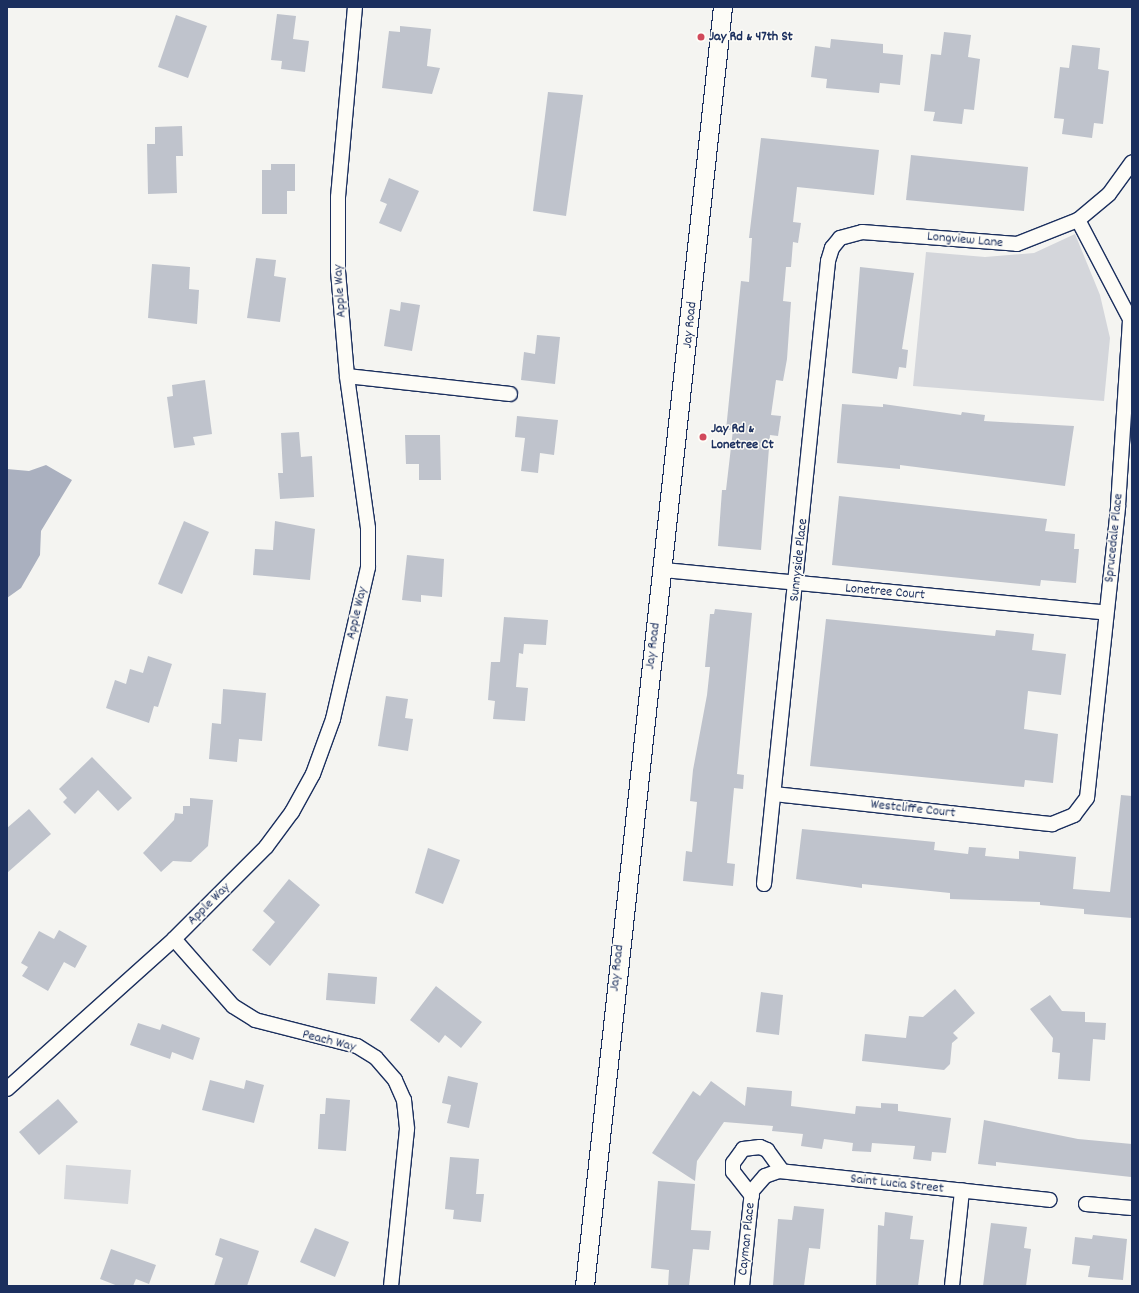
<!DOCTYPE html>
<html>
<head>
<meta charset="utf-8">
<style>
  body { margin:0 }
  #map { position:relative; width:1139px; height:1293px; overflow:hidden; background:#f4f4f1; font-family:Dekko,sans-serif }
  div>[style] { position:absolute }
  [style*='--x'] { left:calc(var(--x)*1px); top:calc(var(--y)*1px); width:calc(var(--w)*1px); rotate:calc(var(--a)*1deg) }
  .green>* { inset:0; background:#d4d6db }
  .water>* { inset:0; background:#aab0bf }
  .building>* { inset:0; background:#bfc3cc }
  .roads { filter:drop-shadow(1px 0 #1b2f5e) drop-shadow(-1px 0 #1b2f5e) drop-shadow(0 1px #1b2f5e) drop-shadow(0 -1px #1b2f5e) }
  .minor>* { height:14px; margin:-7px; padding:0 7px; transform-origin:7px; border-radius:7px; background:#fdfcf7 }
  .tertiary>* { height:18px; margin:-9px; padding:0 9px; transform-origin:9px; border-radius:9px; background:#fdfcf7 }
  .dots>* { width:11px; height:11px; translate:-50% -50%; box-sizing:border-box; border:2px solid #fdfcf7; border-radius:50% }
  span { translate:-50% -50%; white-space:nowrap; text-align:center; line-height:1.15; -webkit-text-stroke:3px #fdfcf7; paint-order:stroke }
  .poi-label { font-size:14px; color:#1b2f5e; font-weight:700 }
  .left { translate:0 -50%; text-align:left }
  .street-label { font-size:14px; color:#1b2f5e }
  .frame { position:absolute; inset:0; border:8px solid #1b2f5e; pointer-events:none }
</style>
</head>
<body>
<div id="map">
  <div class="green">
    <div style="clip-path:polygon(1075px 234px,1100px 295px,1110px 338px,1104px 401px,913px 386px,926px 252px,985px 257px,1034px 253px)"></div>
    <div style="clip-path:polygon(66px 1165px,131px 1170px,128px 1204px,64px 1199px)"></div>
  </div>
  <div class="water">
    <div style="clip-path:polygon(46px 465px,72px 480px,41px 531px,40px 555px,21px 588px,7px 598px,7px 469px,29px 471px)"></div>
  </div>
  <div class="building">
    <div style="clip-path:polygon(277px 14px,296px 16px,293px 39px,309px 41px,305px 72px,281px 69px,282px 61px,271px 60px)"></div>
    <div style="clip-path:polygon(176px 15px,207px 26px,188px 78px,158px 67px)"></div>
    <div style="clip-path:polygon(400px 26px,431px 29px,427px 66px,440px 68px,432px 94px,382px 88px,389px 31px,400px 32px)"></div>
    <div style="clip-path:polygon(944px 32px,971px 35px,968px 57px,980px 59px,974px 110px,964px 109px,962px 124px,933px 121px,935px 112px,924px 111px,931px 54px,941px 55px)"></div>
    <div style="clip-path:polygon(831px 39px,883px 44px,883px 53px,903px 55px,900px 85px,880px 83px,879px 93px,826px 88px,827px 79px,811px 77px,815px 46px,830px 48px)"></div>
    <div style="clip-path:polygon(1072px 45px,1100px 48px,1098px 69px,1109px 71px,1103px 124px,1094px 123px,1092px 138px,1062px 134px,1064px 119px,1054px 118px,1060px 67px,1069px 68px)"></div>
    <div style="clip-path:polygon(548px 92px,583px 95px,566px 216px,533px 211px)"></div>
    <div style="clip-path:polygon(182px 126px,183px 156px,176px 156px,177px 193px,148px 194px,147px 144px,155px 144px,155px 127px)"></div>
    <div style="clip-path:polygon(761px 138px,879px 150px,874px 195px,797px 187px,793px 222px,801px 223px,798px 243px,793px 242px,791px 267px,786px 267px,783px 301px,791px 302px,787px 359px,783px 381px,776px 380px,771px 415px,781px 416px,778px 436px,770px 435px,761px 550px,718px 546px,722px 490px,726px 490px,733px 430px,726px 430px,741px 281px,749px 282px,752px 238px,749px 238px)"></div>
    <div style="clip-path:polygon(911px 155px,1028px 167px,1024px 211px,906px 200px)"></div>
    <div style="clip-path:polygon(271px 164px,295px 164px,295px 191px,287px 191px,287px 214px,262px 214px,262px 170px,271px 170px)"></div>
    <div style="clip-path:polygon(389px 178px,419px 191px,401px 232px,379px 223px,387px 204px,380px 201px)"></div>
    <div style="clip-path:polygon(256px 258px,276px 260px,274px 276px,286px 278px,280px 322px,247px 318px)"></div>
    <div style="clip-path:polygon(152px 264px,190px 267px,189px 289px,199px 290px,197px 324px,148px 318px)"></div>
    <div style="clip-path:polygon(860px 267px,914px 273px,902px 349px,908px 350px,906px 368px,899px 367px,897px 379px,852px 373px)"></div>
    <div style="clip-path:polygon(401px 302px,420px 305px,412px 351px,384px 346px,390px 309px,400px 311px)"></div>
    <div style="clip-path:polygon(537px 335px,560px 337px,555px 384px,521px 380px,524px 352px,535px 354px)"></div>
    <div style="clip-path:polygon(205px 380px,212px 434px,193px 437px,195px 445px,174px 448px,167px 397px,173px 396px,172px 385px)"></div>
    <div style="clip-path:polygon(842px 404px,883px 407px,883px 404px,961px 415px,962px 412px,985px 415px,984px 421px,1074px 426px,1065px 486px,900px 465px,900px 469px,837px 463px)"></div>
    <div style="clip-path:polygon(517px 416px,558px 420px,554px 455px,540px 453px,538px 473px,521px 471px,525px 438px,515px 437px)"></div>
    <div style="clip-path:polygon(299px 432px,301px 457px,312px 456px,314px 497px,280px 499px,278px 473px,283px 473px,281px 433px)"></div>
    <div style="clip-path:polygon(405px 435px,440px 435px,441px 480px,419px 480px,419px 464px,406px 464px)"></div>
    <div style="clip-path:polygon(839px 496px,1047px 519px,1045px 531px,1075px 534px,1074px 549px,1079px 549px,1076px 583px,1041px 580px,1040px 586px,832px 565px)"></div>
    <div style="clip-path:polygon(184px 521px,209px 532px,182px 594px,158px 584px)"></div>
    <div style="clip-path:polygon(275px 521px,315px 529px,310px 580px,253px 575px,255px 549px,273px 550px)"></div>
    <div style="clip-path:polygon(407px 555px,444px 559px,442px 597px,421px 595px,421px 602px,402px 600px)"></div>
    <div style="clip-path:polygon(715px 609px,752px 613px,737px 774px,744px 775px,743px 789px,734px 788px,727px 863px,735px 864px,733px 886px,683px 881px,686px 851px,692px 852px,697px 802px,690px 801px,693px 770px,707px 695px,710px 667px,705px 667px,710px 614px,714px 614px)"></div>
    <div style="clip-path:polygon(504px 617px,548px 620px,546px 645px,524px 644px,523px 654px,519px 653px,516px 687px,528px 688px,525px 721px,493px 719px,495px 701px,488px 700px,491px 662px,500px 662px)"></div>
    <div style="clip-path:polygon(826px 619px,995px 636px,996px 630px,1034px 634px,1032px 650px,1066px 654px,1061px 695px,1028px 691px,1024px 729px,1058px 734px,1053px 783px,1025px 780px,1024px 787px,810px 766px)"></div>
    <div style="clip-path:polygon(148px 656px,172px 664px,158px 707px,154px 706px,149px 723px,106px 708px,115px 680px,126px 684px,130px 669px,143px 673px)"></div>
    <div style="clip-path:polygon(223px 689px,266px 693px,262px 741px,239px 739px,237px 762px,209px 759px,212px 723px,221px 724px)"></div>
    <div style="clip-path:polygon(386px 696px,408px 699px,405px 718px,413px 719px,408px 751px,378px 746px)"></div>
    <div style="clip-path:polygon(92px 757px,132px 798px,118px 811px,98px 790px,75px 814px,63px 802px,67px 798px,59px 789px)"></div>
    <div style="clip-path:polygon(1121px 795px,1132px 796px,1132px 918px,1084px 914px,1084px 909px,1040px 905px,1040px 902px,950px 899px,950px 893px,862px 884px,862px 888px,796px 879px,802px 829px,935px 842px,934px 850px,968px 854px,969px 847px,986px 848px,985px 856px,1019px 859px,1019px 851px,1076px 857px,1073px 889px,1110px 892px)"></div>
    <div style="clip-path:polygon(190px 798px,213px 800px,208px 846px,191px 862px,173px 861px,161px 872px,143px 853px,174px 820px,175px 813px,183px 814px,183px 806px,190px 806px)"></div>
    <div style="clip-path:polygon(29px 809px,51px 834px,7px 873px,7px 828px)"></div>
    <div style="clip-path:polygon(428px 848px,460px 860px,443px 904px,415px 893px)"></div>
    <div style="clip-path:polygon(289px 879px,320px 905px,270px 966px,252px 950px,275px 922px,263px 911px)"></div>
    <div style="clip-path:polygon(59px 930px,87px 946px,75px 968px,64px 962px,48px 991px,22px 976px,28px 967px,21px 963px,39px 931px,54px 939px)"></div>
    <div style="clip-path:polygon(328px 973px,377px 977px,375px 1004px,326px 1000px)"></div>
    <div style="clip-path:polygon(436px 986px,482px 1022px,461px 1048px,445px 1035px,439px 1043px,410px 1020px)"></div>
    <div style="clip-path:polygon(955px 989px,975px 1013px,953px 1033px,958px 1038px,952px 1043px,950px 1064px,944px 1070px,862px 1061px,865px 1034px,906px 1038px,909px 1016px,923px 1017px)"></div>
    <div style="clip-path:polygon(761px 992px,783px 995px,779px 1035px,756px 1032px)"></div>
    <div style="clip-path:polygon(1050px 995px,1062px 1011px,1085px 1012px,1085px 1022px,1106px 1023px,1105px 1040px,1093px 1039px,1090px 1081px,1058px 1079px,1060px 1053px,1052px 1052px,1053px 1038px,1030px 1009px)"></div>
    <div style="clip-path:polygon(138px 1023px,160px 1030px,162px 1024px,200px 1038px,193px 1060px,172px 1052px,170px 1059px,130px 1045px)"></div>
    <div style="clip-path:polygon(448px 1076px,478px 1083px,469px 1128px,447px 1123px,451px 1105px,442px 1103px)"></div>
    <div style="clip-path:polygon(210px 1080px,244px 1089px,246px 1080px,264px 1085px,254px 1123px,202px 1110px)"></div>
    <div style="clip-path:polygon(711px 1081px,745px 1106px,747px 1087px,792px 1091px,791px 1106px,855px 1114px,856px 1106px,881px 1108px,881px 1103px,898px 1104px,898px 1111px,951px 1118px,946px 1153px,932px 1152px,931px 1161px,913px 1159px,915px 1146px,872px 1143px,871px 1152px,852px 1151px,853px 1143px,824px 1139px,822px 1149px,801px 1146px,803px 1134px,772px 1131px,773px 1126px,724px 1122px,697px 1161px,695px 1181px,652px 1153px,693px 1091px,700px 1096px)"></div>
    <div style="clip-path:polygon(326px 1098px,350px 1100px,346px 1151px,318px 1149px,320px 1114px,325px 1114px)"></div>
    <div style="clip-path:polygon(58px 1099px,78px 1122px,39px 1155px,19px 1132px)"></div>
    <div style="clip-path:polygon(984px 1120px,1078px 1139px,1132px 1144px,1131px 1177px,996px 1162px,996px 1166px,978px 1164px)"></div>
    <div style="clip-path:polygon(450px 1157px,479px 1159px,476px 1194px,484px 1194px,481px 1222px,453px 1219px,454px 1210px,445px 1209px)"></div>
    <div style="clip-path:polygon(658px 1181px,695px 1184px,691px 1230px,711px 1231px,709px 1250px,693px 1249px,689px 1286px,668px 1286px,669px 1270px,651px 1268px)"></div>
    <div style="clip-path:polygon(794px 1206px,824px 1209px,820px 1249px,809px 1248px,804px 1286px,773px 1286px,778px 1219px,792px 1220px)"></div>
    <div style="clip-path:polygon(885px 1212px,913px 1216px,910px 1239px,924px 1240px,918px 1286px,876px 1286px,878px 1225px,884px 1226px)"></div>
    <div style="clip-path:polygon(991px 1223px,1027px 1227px,1024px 1248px,1031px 1249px,1026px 1286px,983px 1286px)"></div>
    <div style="clip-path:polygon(315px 1228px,349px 1242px,335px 1277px,300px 1262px)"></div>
    <div style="clip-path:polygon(1093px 1235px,1127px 1239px,1123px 1280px,1088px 1277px,1090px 1266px,1072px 1264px,1075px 1237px,1092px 1239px)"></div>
    <div style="clip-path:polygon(220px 1238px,259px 1251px,247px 1286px,214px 1286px,223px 1258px,215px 1255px)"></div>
    <div style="clip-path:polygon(111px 1249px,156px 1265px,149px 1284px,136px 1279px,133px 1286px,118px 1286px,100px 1279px)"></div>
  </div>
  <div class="roads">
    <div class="minor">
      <div style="--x:347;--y:376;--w:164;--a:6.3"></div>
      <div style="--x:663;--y:570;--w:445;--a:5.5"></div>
      <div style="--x:774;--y:794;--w:280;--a:6.2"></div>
      <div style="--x:1052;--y:824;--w:24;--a:-22"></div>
      <div style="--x:1074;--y:815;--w:21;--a:-53"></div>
      <div style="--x:1087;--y:798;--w:294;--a:-83.9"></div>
      <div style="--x:1118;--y:506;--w:187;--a:-86.3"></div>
      <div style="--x:1130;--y:319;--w:112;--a:-117.7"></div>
      <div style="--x:764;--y:884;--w:626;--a:-84.13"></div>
      <div style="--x:828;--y:261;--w:14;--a:-73"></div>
      <div style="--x:832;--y:248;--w:13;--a:-51"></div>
      <div style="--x:840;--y:238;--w:23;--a:-15"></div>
      <div style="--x:862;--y:232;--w:155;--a:4.4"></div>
      <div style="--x:1017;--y:244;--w:66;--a:-21.5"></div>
      <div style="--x:1078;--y:220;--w:40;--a:-40"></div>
      <div style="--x:1109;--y:194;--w:39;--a:-54"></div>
      <div style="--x:174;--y:939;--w:89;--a:48.6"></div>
      <div style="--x:233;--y:1006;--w:26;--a:32"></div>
      <div style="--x:255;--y:1020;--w:105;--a:14.3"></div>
      <div style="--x:357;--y:1046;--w:22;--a:32"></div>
      <div style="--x:376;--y:1058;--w:29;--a:49"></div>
      <div style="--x:395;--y:1080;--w:22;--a:66"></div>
      <div style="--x:404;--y:1100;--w:29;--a:84"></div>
      <div style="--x:407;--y:1129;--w:158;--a:95.8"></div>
      <div style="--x:7;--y:1089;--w:224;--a:-41.9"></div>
      <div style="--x:174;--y:939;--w:130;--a:-45"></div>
      <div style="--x:266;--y:847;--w:44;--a:-53.4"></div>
      <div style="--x:292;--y:812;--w:43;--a:-61.1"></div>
      <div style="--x:313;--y:774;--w:59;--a:-70"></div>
      <div style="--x:333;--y:719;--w:156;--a:-77"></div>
      <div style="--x:368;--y:567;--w:39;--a:-90"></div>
      <div style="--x:368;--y:528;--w:153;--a:-97.9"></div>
      <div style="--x:347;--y:376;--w:106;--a:-94.9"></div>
      <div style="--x:338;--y:270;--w:73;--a:-90"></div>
      <div style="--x:338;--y:197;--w:191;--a:-84.9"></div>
      <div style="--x:752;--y:1196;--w:31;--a:-128"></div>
      <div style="--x:733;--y:1172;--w:9;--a:-90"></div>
      <div style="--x:733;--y:1163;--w:17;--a:-54"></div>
      <div style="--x:743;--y:1149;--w:17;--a:-7"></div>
      <div style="--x:760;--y:1147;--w:8;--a:23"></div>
      <div style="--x:767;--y:1150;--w:26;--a:54"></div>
      <div style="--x:1086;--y:1204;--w:46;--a:5"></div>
      <div style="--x:742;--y:1286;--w:96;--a:-84"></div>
      <div style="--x:752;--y:1191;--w:20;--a:-49"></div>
      <div style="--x:765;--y:1176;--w:15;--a:-20"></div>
      <div style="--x:779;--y:1171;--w:272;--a:6.1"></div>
      <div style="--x:952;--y:1286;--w:96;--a:-84"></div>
    </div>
    <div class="tertiary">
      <div style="--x:585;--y:1286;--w:1286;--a:-83.84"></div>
    </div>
  </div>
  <div class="dots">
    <div style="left:701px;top:37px;background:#d1495b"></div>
    <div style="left:703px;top:437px;background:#d1495b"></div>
  </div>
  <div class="poi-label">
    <span class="left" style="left:709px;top:37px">Jay Rd &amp; 47th St</span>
    <span class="left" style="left:711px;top:437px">Jay Rd &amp;<br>Lonetree Ct</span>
  </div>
  <div class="street-label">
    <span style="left:965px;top:240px;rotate:5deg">Longview Lane</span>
    <span style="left:340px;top:291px;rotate:-94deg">Apple Way</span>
    <span style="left:690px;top:325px;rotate:-84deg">Jay Road</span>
    <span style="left:1114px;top:538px;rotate:-84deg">Sprucedale Place</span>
    <span style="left:799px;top:560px;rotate:-84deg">Sunnyside Place</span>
    <span style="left:885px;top:592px;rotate:5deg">Lonetree Court</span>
    <span style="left:357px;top:613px;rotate:-77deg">Apple Way</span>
    <span style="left:653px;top:646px;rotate:-83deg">Jay Road</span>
    <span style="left:913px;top:809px;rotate:6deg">Westcliffe Court</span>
    <span style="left:209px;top:904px;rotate:-45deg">Apple Way</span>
    <span style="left:617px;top:968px;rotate:-84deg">Jay Road</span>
    <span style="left:329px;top:1041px;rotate:14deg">Peach Way</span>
    <span style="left:897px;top:1184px;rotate:6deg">Saint Lucia Street</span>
    <span style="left:747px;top:1239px;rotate:-84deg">Cayman Place</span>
  </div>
  <div class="frame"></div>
</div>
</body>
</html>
